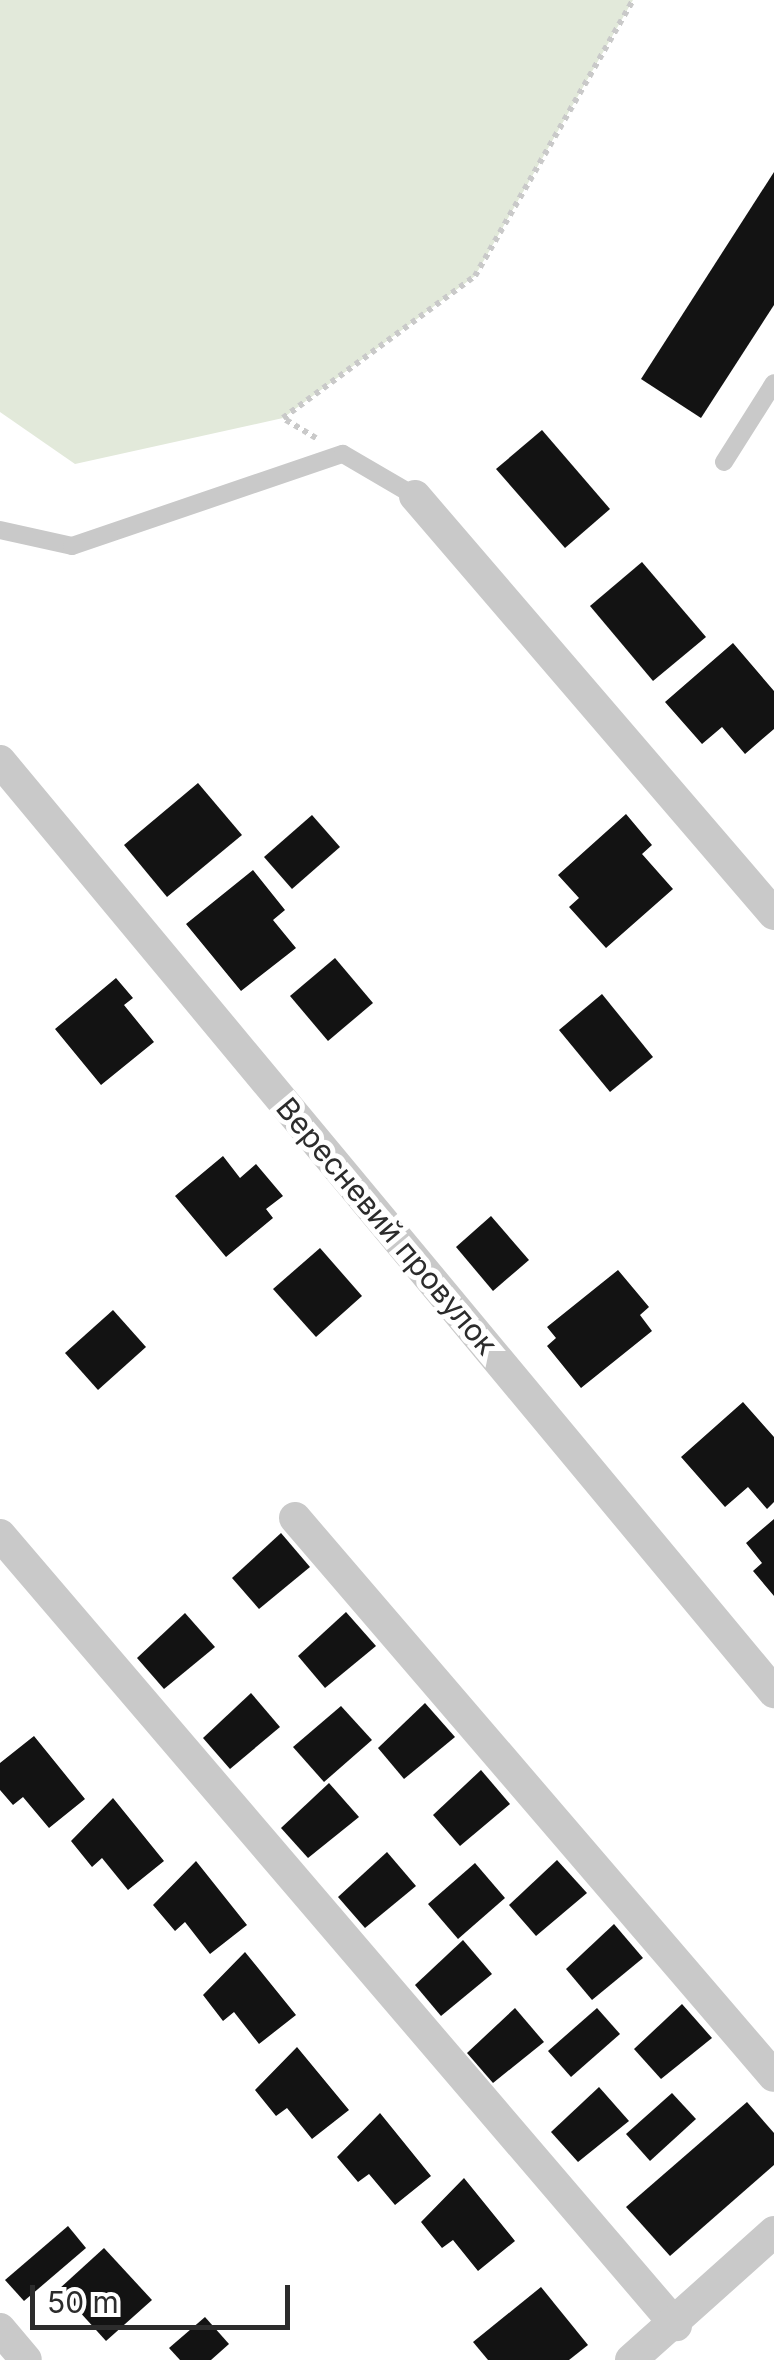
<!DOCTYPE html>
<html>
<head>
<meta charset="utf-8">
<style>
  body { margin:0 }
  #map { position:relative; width:774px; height:2360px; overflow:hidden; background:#fff; font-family:Inter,sans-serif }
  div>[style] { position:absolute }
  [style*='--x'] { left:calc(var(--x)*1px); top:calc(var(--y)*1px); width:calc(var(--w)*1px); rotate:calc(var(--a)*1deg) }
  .green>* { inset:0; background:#e2e9da }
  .building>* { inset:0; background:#131313 }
  .path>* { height:6px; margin-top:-3px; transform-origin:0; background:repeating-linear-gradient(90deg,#c9c9c9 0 5px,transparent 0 10px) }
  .service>* { height:18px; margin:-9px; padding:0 9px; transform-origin:9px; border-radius:9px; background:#c9c9c9 }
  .minor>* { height:32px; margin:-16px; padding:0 16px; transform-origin:16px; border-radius:16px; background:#c9c9c9 }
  span { translate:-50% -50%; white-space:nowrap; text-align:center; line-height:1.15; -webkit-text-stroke:10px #fff; paint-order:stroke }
  .street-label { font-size:30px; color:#2c2c2c }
  .scale { position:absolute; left:30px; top:2285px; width:260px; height:45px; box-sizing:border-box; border:5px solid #2c2c2c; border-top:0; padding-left:12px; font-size:30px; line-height:35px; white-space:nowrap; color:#2c2c2c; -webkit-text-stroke:8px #fff; paint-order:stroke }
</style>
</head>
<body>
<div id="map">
  <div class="green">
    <div style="clip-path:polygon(0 0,633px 0,475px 276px,283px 418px,75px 464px,0 412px)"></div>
  </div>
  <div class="building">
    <div style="clip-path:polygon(774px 172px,774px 305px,701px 418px,641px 379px)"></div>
    <div style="clip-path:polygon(542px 430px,610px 509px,565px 548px,496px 469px)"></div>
    <div style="clip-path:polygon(642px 562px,706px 637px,653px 681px,590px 606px)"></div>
    <div style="clip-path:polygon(733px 643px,774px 691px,774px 729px,745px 754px,722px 727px,702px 744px,665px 702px)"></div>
    <div style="clip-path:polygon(198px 783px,242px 835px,167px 897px,124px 845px)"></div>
    <div style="clip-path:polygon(626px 814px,652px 845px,642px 854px,673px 889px,606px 948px,569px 907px,579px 898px,558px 875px)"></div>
    <div style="clip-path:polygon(312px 815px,340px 847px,292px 889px,264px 857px)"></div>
    <div style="clip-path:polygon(253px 870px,285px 910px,273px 920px,296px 948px,241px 991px,186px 924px)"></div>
    <div style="clip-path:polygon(335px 958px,373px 1003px,328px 1041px,290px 996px)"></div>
    <div style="clip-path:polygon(116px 978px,133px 998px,124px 1005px,154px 1042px,101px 1085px,55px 1029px)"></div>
    <div style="clip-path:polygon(602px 994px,653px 1057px,610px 1092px,559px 1030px)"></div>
    <div style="clip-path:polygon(223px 1156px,240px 1178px,256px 1164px,283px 1196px,266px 1209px,273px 1218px,226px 1257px,175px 1196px)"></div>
    <div style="clip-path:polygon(491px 1216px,529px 1260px,493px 1291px,456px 1247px)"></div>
    <div style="clip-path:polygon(320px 1248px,362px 1296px,316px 1337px,273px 1289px)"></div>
    <div style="clip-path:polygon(618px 1270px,649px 1307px,640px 1315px,652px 1331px,581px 1388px,547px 1346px,556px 1338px,547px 1327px)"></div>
    <div style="clip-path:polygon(113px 1310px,146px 1347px,98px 1390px,65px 1353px)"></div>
    <div style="clip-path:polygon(743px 1402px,774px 1437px,774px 1502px,767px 1509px,748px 1487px,725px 1507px,681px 1457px)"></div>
    <div style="clip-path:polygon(774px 1519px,774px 1596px,753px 1571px,762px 1563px,746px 1543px)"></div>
    <div style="clip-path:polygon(281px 1533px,310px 1567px,259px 1609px,232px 1578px)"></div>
    <div style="clip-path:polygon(346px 1612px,376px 1646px,325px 1688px,298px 1656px)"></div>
    <div style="clip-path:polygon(185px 1613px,215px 1647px,164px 1689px,137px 1658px)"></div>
    <div style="clip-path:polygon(251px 1693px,280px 1727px,230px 1769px,203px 1738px)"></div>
    <div style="clip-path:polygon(425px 1703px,455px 1737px,404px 1779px,378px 1748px)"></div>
    <div style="clip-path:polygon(341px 1706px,372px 1740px,324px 1782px,293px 1747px)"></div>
    <div style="clip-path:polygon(34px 1736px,85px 1799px,49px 1828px,23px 1797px,13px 1805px,0 1790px,0 1763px)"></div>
    <div style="clip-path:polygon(481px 1770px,510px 1804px,460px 1846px,433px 1815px)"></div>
    <div style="clip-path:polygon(329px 1783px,359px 1817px,308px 1858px,281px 1828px)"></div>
    <div style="clip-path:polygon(113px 1798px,164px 1861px,128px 1890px,102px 1858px,92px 1867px,71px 1841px)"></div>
    <div style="clip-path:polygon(387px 1852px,416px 1886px,365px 1928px,338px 1897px)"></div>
    <div style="clip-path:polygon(557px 1860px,587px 1893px,536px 1936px,509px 1905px)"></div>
    <div style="clip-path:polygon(196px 1861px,247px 1925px,210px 1954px,185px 1922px,175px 1931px,153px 1905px)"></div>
    <div style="clip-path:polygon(475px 1863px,505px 1898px,458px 1939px,428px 1904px)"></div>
    <div style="clip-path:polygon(614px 1924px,643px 1958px,592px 2000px,566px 1969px)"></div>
    <div style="clip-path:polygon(463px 1940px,492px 1974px,441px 2016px,415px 1985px)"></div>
    <div style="clip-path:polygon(245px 1952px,296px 2015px,259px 2044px,234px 2012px,223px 2021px,203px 1995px)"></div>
    <div style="clip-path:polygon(682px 2004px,712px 2038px,661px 2079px,634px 2049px)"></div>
    <div style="clip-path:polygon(515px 2008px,544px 2042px,493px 2083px,467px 2053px)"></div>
    <div style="clip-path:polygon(597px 2008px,620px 2034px,571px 2077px,548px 2051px)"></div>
    <div style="clip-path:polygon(297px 2047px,349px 2110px,312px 2139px,287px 2108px,276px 2116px,255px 2090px)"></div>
    <div style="clip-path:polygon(599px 2087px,629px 2121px,578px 2162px,551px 2132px)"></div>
    <div style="clip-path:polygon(672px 2093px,696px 2119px,650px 2161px,626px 2134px)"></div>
    <div style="clip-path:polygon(747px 2102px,774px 2133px,774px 2165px,670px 2256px,626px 2207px)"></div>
    <div style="clip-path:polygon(380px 2113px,431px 2176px,395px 2205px,369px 2174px,358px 2182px,337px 2157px)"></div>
    <div style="clip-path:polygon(464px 2178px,515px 2241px,478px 2271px,453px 2240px,442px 2248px,421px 2222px)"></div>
    <div style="clip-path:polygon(68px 2226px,86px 2248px,24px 2301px,5px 2280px)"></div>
    <div style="clip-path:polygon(104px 2248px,152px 2300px,106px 2341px,59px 2289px)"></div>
    <div style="clip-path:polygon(541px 2287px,588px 2345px,569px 2360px,488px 2360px,473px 2342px)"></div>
    <div style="clip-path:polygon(205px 2317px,229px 2344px,211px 2360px,180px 2360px,169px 2348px)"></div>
  </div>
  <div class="path">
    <div style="--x:316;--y:438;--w:39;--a:-149"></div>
    <div style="--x:283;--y:418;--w:239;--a:-36.5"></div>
    <div style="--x:475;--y:276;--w:318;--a:-60.2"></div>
  </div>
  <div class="service">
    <div style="--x:724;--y:462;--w:93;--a:-57.7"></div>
    <div style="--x:0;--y:530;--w:74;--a:12.5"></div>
    <div style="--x:72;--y:546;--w:286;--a:-18.8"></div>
    <div style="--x:343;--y:454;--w:83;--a:30.3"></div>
  </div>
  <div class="minor">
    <div style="--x:415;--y:496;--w:551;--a:49.34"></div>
    <div style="--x:0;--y:761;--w:1211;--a:50.26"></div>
    <div style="--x:295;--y:1518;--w:735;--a:49.36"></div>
    <div style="--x:0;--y:1535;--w:1040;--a:49.45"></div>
    <div style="--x:0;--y:2329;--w:40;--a:50"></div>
    <div style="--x:631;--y:2360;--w:192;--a:-41.8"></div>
  </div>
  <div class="street-label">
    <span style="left:387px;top:1226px;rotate:50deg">Вересневий провулок</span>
  </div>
  <div class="scale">50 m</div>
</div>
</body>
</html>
